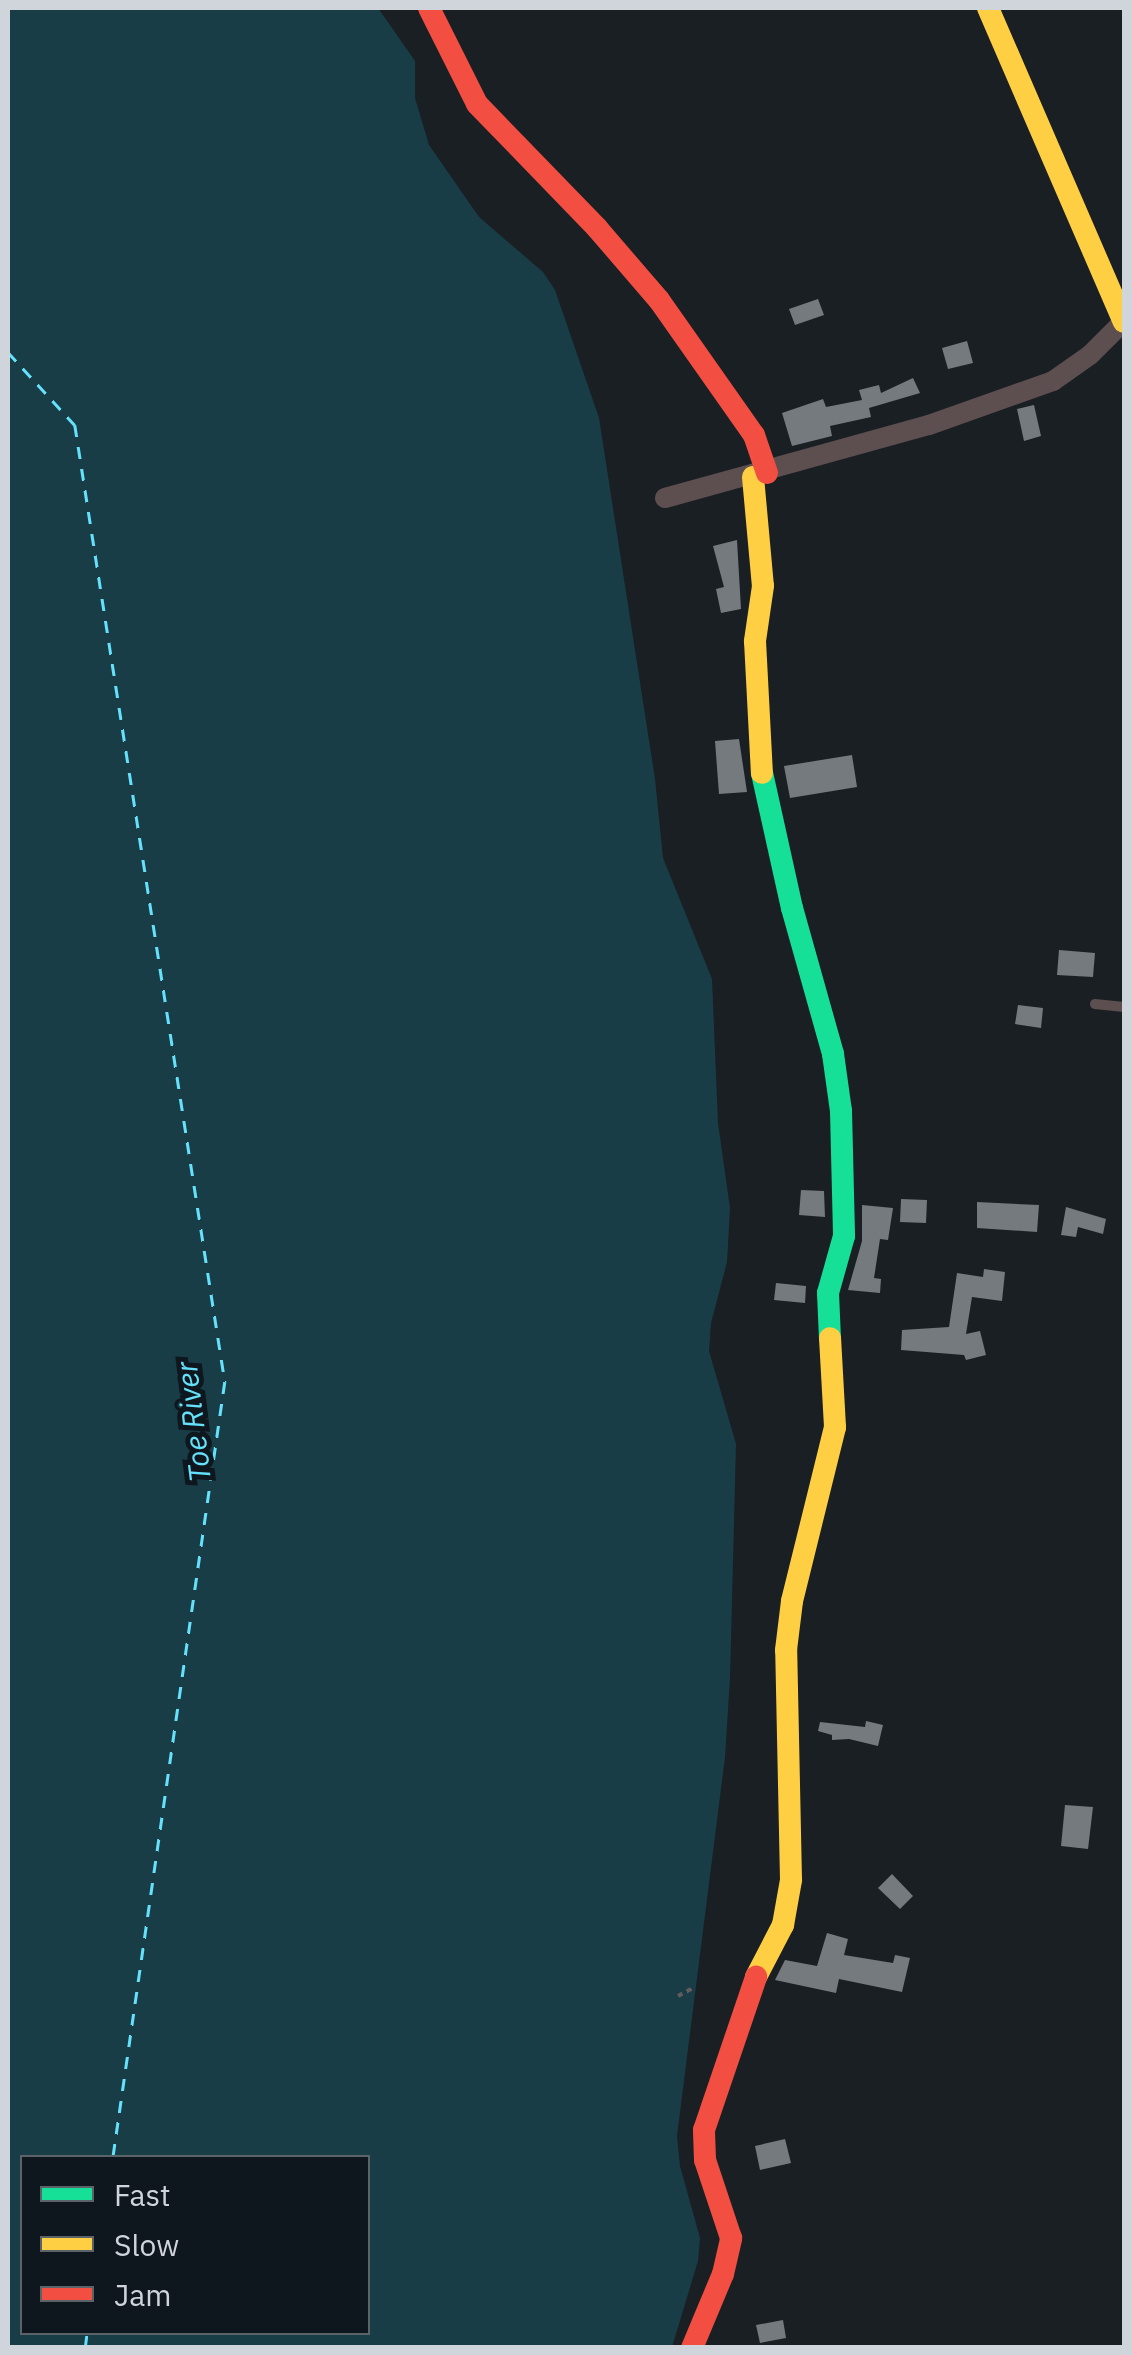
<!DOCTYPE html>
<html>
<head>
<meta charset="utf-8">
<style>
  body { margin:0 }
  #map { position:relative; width:1132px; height:2355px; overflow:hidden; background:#1a1f24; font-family:"IBM Plex Sans",sans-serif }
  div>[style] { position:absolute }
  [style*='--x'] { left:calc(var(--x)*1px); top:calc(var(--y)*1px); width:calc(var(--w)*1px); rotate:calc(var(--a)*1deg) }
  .water>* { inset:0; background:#193d46 }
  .ferry>* { height:2.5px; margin-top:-1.25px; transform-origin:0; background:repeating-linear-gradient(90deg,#65e1fc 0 12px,transparent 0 22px) }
  .building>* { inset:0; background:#757a7e }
  .path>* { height:4px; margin-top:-2px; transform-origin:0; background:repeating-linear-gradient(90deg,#645b5e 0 5px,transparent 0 10px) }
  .lane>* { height:10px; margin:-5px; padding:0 5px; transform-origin:5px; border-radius:5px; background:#5d4e50 }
  .street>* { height:20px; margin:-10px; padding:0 10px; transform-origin:10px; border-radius:10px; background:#5d4e50 }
  .fast>* { height:22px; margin:-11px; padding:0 11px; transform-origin:11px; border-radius:11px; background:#16e098 }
  .slow>* { height:22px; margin:-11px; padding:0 11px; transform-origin:11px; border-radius:11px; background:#ffcf43 }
  .jam>* { height:22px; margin:-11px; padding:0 11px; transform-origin:11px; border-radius:11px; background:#f24e42 }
  span { translate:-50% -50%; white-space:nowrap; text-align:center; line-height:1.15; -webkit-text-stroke:10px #0e171e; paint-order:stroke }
  .water-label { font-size:30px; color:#65e1fc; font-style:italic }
  .frame { position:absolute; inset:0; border:10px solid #cfd5da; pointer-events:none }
  .legend { position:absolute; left:20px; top:2155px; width:350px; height:180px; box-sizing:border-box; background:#0e171e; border:2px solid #5b6369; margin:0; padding:12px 18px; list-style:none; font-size:30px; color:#cfd5da }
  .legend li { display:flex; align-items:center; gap:20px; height:50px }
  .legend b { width:50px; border:2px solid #5b6369 }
</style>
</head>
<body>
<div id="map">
  <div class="water">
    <div style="clip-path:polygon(evenodd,8px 8px,378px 8px,415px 61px,415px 98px,429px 145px,479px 217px,543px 272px,555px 290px,599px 418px,655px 779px,663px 858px,712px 979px,718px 1123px,730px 1208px,727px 1262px,711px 1323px,709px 1351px,736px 1444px,730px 1678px,725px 1757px,677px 2136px,680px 2166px,700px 2238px,698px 2261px,672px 2347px,8px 2347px,8px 8px,22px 2158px,368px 2158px,368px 2332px,22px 2332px,22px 2158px)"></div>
  </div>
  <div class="ferry">
    <div style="--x:8;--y:352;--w:99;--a:47.5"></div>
    <div style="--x:75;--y:425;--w:969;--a:81.09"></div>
    <div style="--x:225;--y:1382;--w:784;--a:98.21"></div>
    <div style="--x:85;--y:2348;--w:16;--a:-83"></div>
  </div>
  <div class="building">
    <div style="clip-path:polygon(818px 299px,824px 315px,795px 325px,789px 309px)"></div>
    <div style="clip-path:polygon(967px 341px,973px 363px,948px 369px,942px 348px)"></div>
    <div style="clip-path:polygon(913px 378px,920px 393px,869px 408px,871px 417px,830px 426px,832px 436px,792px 446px,782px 413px,823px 399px,826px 407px,862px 400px,859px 390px,879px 385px,881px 393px)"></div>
    <div style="clip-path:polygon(1034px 405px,1041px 436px,1024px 441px,1017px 409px)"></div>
    <div style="clip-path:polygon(737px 540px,741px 609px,721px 613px,716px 589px,724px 587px,713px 546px)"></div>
    <div style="clip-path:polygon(739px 739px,747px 792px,719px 794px,715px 741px)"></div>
    <div style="clip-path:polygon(852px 755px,857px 787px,790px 798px,784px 766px)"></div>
    <div style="clip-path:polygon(1059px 950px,1095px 953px,1093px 977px,1057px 975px)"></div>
    <div style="clip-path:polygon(1018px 1005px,1043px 1008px,1041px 1028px,1015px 1024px)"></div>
    <div style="clip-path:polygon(801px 1190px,824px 1191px,825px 1217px,799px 1215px)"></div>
    <div style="clip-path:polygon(901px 1199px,927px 1200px,926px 1223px,900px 1222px)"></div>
    <div style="clip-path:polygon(977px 1202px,1039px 1205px,1037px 1232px,977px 1228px)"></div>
    <div style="clip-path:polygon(862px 1205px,893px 1208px,888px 1240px,880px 1239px,874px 1278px,881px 1279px,880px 1293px,848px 1290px,862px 1241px)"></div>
    <div style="clip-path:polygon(1066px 1207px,1106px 1219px,1103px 1234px,1078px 1227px,1076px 1237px,1061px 1235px)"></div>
    <div style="clip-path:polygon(984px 1269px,1005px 1272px,1002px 1301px,972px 1297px,966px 1334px,980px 1331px,986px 1355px,966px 1360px,964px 1355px,901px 1350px,902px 1330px,949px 1327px,957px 1273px,983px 1277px)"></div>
    <div style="clip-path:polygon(776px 1283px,806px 1286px,805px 1303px,774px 1300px)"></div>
    <div style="clip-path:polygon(866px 1721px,883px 1725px,878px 1746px,849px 1739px,832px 1740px,832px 1735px,818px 1731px,820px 1722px,865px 1727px)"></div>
    <div style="clip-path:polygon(1065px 1805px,1093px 1807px,1088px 1849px,1061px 1846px)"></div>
    <div style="clip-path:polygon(892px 1874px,913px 1896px,900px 1909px,878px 1888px)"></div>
    <div style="clip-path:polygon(827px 1933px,848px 1939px,844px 1955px,893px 1963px,895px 1955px,910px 1958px,902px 1992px,839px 1979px,836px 1993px,775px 1980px,785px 1960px,817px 1966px)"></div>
    <div style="clip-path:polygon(785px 2139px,791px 2163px,760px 2170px,755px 2146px)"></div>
    <div style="clip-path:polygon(783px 2320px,786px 2338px,760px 2343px,756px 2325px)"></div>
  </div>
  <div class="path">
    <div style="--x:678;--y:1996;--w:19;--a:-28"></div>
  </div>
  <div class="lane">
    <div style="--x:1095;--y:1004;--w:29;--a:6"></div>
  </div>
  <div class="street">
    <div style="--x:665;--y:498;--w:274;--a:-15.5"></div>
    <div style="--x:929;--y:425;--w:132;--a:-19.5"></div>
    <div style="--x:1053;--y:381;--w:45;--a:-35.1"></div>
    <div style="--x:1090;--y:355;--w:48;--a:-45"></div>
  </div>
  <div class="fast">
    <div style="--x:762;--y:773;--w:138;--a:77.5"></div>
    <div style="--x:792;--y:908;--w:152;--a:74.3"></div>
    <div style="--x:833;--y:1054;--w:58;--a:82"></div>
    <div style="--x:841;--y:1111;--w:125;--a:88.6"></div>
    <div style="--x:844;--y:1236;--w:59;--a:105.7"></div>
    <div style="--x:828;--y:1293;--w:45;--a:87.5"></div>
  </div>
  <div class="slow">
    <div style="--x:988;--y:8;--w:342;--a:66.6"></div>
    <div style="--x:753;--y:477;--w:109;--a:84.8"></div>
    <div style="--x:763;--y:586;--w:56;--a:98.3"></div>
    <div style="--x:755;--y:641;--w:132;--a:87"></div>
    <div style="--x:756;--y:1977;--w:59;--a:-62.6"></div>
    <div style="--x:783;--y:1925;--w:46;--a:-79.9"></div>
    <div style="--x:791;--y:1880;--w:230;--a:-91.2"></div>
    <div style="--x:786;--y:1650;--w:49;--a:-83"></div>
    <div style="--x:792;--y:1601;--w:179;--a:-76.1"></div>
    <div style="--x:835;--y:1427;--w:89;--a:-93.2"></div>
  </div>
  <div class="jam">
    <div style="--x:429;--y:8;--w:107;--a:63.4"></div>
    <div style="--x:477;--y:104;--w:173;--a:45.9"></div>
    <div style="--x:597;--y:228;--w:95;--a:49.3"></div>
    <div style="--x:659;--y:300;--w:165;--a:54.9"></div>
    <div style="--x:754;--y:435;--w:40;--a:71.1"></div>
    <div style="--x:692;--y:2348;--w:80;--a:-67.3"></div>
    <div style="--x:723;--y:2274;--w:37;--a:-77"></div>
    <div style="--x:731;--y:2238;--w:82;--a:-108.4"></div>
    <div style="--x:705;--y:2160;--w:30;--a:-92"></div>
    <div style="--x:704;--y:2130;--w:162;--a:-71.2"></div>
  </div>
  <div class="water-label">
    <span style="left:193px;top:1422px;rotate:-97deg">Toe River</span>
  </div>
  <div class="frame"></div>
  <ul class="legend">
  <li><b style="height:12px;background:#16e098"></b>Fast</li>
  <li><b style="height:12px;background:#ffcf43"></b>Slow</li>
  <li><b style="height:12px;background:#f24e42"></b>Jam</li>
  </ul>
</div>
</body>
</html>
